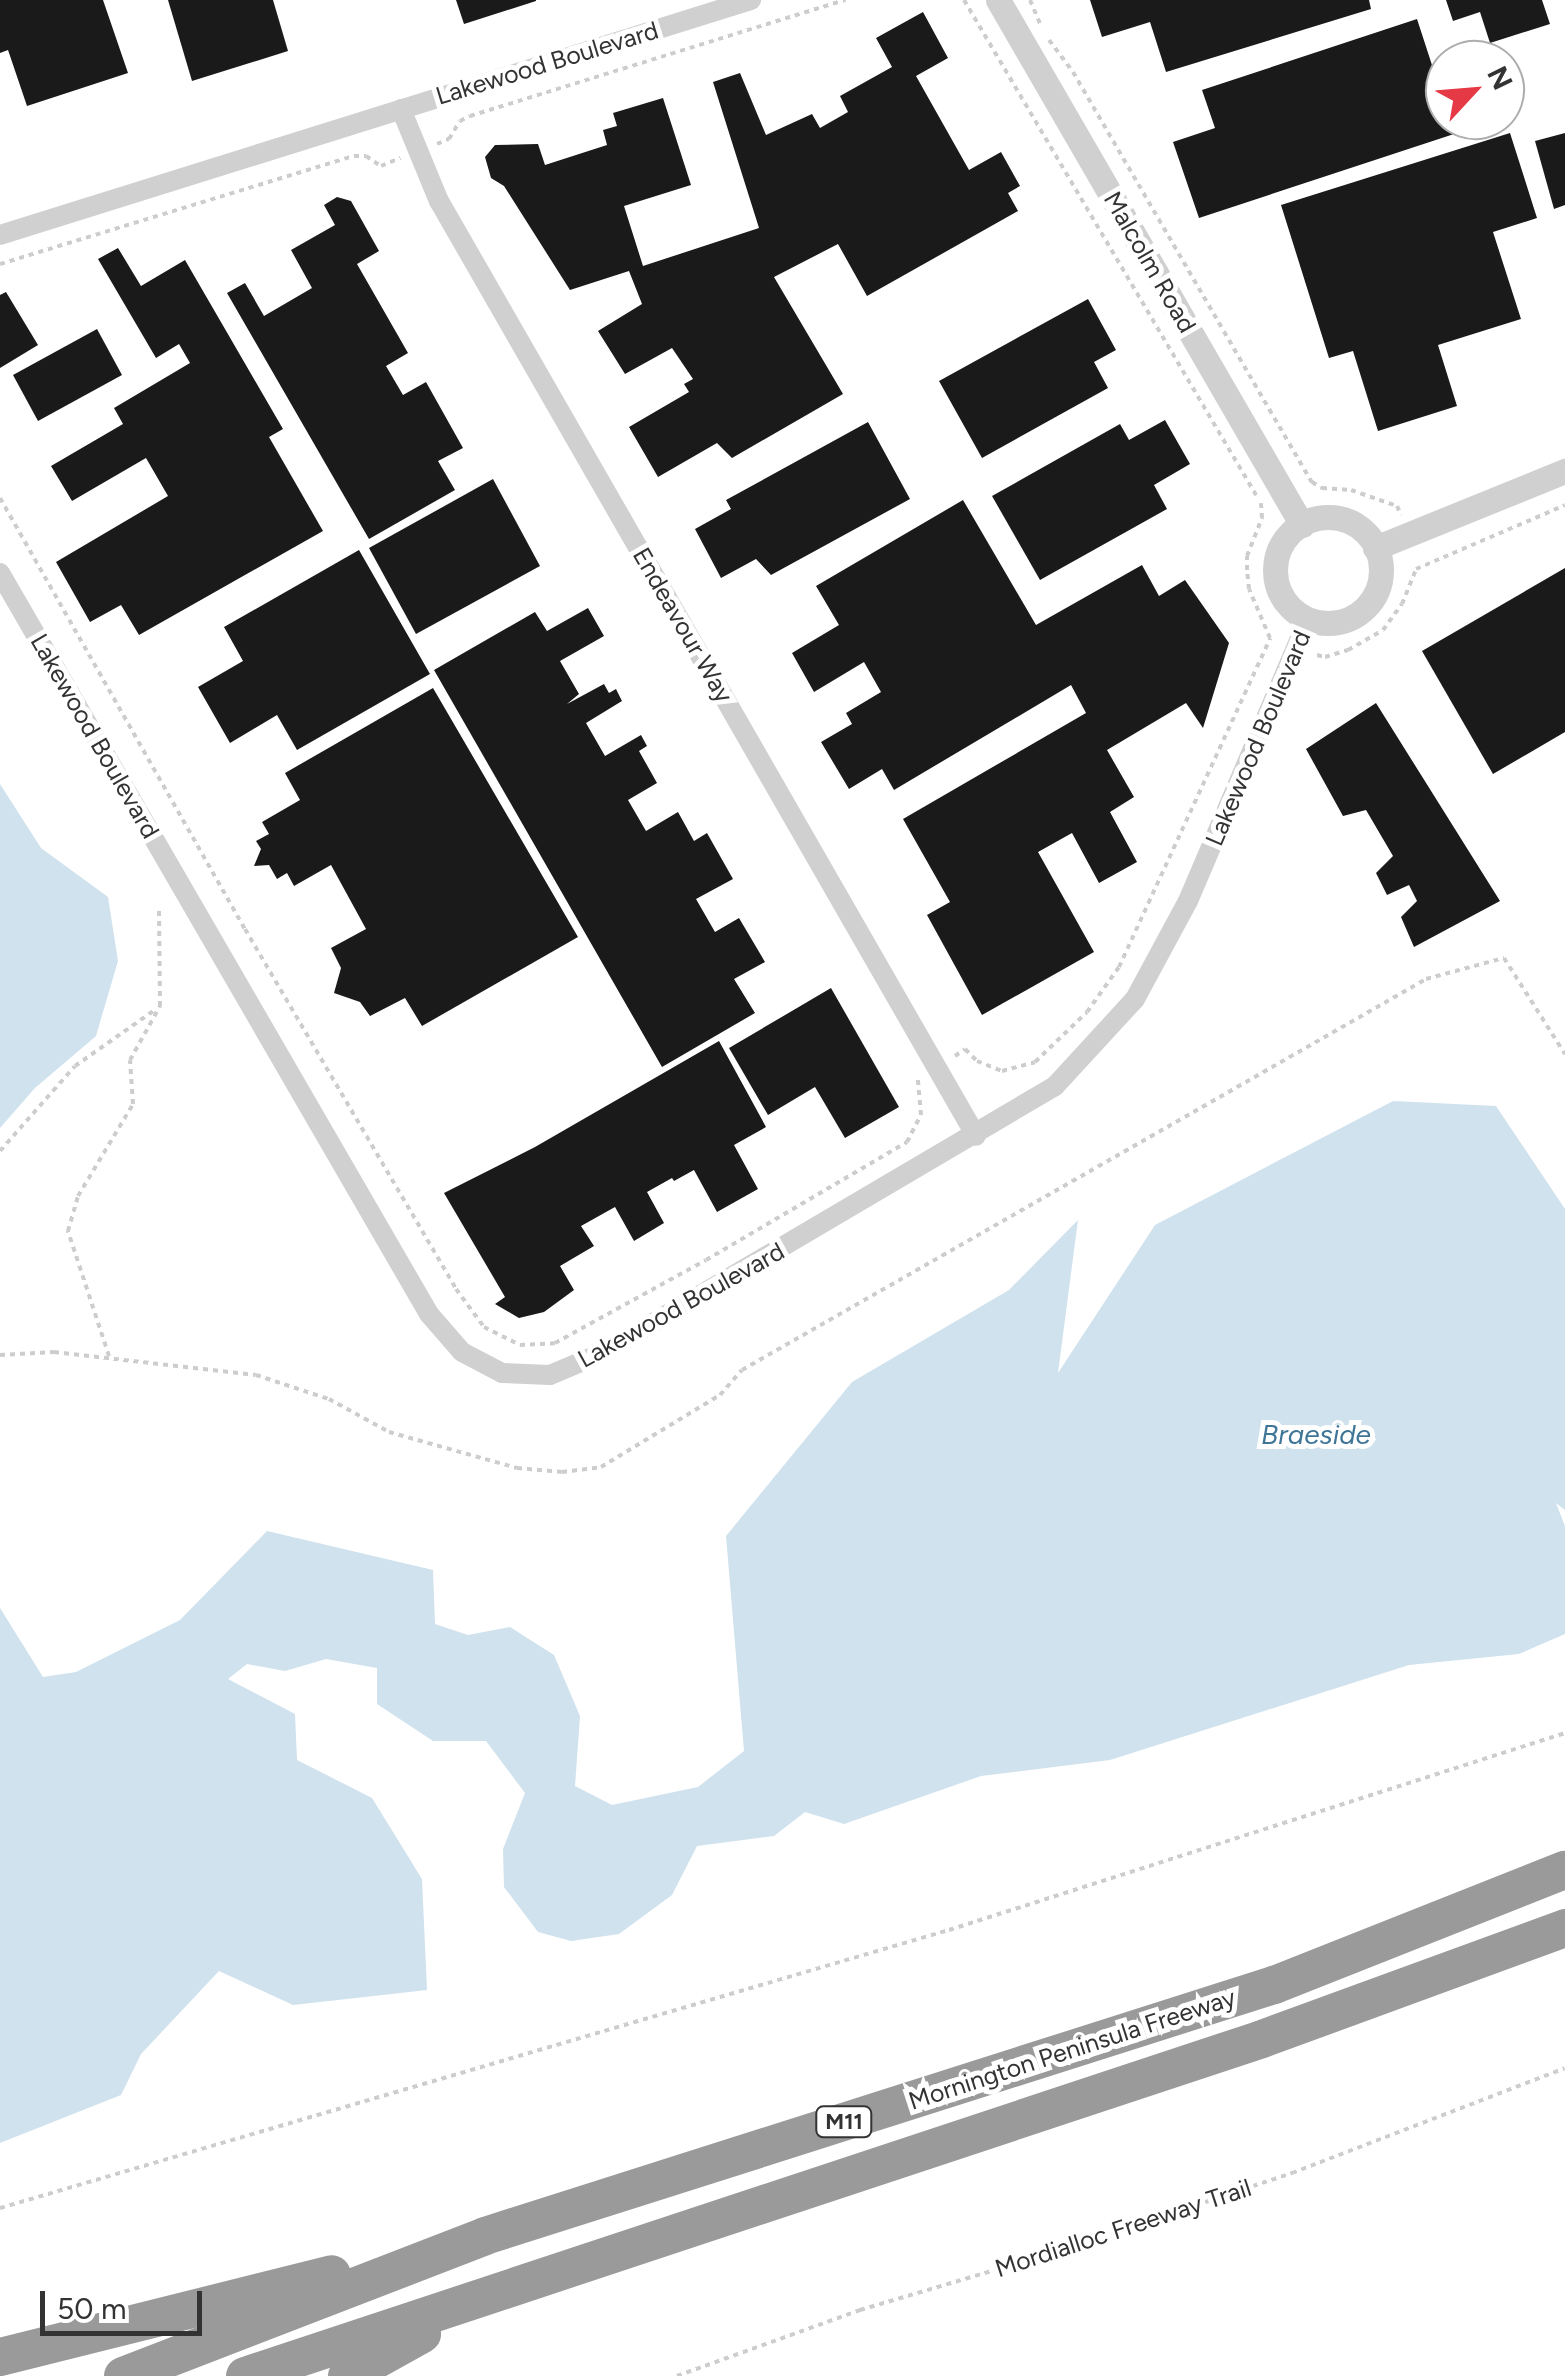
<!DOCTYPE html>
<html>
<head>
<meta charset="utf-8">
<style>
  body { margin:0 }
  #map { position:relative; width:1565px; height:2376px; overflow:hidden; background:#fff; font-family:Figtree,sans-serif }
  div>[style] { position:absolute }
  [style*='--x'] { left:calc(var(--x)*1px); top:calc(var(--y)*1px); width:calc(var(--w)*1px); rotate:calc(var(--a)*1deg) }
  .water>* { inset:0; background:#cfe2ee }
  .building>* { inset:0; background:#1a1a1a }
  .path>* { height:4px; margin-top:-2px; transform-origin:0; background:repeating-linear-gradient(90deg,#cdcdcd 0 5px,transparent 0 10px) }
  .minor>* { height:20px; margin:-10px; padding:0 10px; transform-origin:10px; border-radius:10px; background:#d0d0d0 }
  .tertiary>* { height:25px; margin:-12.5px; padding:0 12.5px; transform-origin:12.5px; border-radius:12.5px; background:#d0d0d0 }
  .tertiary>.ring { margin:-12.5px; padding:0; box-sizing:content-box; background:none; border:25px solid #d0d0d0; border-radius:50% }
  .motorway>* { height:38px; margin:-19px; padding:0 19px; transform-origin:19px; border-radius:19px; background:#9a9a9a }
  span { translate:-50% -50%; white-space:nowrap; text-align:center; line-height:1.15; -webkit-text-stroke:10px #fff; paint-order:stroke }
  .shield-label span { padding:2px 8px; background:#fff; border:2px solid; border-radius:8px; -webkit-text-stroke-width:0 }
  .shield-label { font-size:22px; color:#333; font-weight:700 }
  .street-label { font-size:25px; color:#333 }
  .water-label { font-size:28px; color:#3f7597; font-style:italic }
  .north { position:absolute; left:1425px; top:40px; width:100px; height:100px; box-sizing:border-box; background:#fff; border:2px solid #adadad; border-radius:50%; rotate:64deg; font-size:28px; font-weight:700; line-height:40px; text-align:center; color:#333 }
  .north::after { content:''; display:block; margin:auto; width:35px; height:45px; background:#e63946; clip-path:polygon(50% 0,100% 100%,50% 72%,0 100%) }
  .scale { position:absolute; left:40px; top:2291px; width:162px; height:45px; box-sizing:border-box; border:5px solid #333; border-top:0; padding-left:12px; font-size:30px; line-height:35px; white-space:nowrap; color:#333; -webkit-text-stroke:8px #fff; paint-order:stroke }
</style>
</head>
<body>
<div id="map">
  <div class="water">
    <div style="clip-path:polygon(0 784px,41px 848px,108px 897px,118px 961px,96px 1036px,35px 1088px,0 1128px)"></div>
    <div style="clip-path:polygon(1393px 1101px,1496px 1106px,1565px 1209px,1565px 1510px,1556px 1503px,1565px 1526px,1565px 1634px,1519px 1654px,1409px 1665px,1110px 1760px,981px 1776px,844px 1824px,805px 1812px,774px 1836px,697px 1846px,672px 1895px,619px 1934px,571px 1941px,538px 1932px,504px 1887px,503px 1849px,525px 1793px,486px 1741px,433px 1741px,377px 1704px,377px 1668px,326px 1659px,285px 1671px,247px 1664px,228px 1679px,295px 1714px,297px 1760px,372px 1798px,422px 1879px,427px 1990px,293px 2005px,219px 1971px,141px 2054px,121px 2095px,0 2143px,0 1608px,43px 1677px,76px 1672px,180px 1620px,267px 1531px,433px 1570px,435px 1624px,468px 1635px,510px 1627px,554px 1655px,580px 1716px,575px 1786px,612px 1805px,698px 1787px,744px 1751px,726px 1536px,852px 1382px,1009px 1290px,1078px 1220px,1058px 1373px,1155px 1225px)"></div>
  </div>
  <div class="building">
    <div style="clip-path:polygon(0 0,103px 0,128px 73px,27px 106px,8px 50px,0 53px)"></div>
    <div style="clip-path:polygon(168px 0,273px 0,288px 51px,192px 81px)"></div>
    <div style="clip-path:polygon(456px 0,536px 0,536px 1px,464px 24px)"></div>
    <div style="clip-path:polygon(1090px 0,1369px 0,1371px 9px,1166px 72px,1150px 22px,1102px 37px)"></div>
    <div style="clip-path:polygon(1446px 0,1542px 0,1550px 24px,1490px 43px,1480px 12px,1453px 21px)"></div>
    <div style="clip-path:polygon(923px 12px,948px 58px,916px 76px,969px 170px,1001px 152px,1020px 186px,1008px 193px,1018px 211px,867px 296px,838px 244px,774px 277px,843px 394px,732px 458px,717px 443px,658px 477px,629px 427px,689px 392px,684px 384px,693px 379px,672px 348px,625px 374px,598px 331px,642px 304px,629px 271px,570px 290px,504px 186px,491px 178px,485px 157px,495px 145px,538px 144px,545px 165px,607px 145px,603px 130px,617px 126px,613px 113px,663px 98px,691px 185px,624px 206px,643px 266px,759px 228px,713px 82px,740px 73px,766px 135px,812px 114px,820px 128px,848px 112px,840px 96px,892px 67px,876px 38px)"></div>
    <div style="clip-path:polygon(1417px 19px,1445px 105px,1445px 120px,1450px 120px,1454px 134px,1199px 218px,1173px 142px,1215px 128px,1202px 90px)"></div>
    <div style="clip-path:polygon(1510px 133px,1537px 218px,1493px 232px,1521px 319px,1438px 345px,1457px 406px,1378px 431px,1353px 351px,1329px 358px,1281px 205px)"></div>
    <div style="clip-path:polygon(1565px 133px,1565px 205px,1554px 209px,1535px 141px)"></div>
    <div style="clip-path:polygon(337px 197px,351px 201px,379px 251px,357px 264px,408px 353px,386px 366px,403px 395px,426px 382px,463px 448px,438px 461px,455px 490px,369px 539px,227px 293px,245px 283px,264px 316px,312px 288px,291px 250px,335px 225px,324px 205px)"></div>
    <div style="clip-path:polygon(118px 248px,141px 286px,185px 260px,283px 429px,269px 437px,323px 531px,139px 635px,121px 605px,90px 622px,56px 562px,168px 496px,146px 458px,72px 501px,51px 466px,123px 424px,114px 408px,190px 363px,179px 344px,156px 358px,98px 259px)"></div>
    <div style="clip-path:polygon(6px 292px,38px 345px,0 368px,0 295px)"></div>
    <div style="clip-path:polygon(1088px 299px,1116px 350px,1094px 362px,1108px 388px,982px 458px,939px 381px)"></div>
    <div style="clip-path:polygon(97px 329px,122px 375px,38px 421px,13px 375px)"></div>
    <div style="clip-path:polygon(1165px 420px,1190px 464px,1154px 485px,1167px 509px,1040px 580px,992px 496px,1120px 424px,1129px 440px)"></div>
    <div style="clip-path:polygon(868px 422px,910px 499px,771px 575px,756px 559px,721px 578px,695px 529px,731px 509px,726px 500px)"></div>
    <div style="clip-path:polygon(493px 479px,540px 566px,416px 634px,369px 548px)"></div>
    <div style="clip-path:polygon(963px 500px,1036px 625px,1142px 565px,1159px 596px,1185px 580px,1229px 643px,1203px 728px,1186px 703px,1107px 750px,1134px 797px,1110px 812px,1137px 862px,1099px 883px,1072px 833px,1038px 852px,1094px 952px,982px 1015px,927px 915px,950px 902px,903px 819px,1086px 713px,1071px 685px,894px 790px,882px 769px,849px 789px,821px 742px,852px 724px,846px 713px,881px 692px,864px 662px,814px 692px,792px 653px,839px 625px,816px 586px)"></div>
    <div style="clip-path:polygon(359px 550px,430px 674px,297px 750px,277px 715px,230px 743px,198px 687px,243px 661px,224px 627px)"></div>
    <div style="clip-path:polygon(1565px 568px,1565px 732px,1493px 774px,1422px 651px)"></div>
    <div style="clip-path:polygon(588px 608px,604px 636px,560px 661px,579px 694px,567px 704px,604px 684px,609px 693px,616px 689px,622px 701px,586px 723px,605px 756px,641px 735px,647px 746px,639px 751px,657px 783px,628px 800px,646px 831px,678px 812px,694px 841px,707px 833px,733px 879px,696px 899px,715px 932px,739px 918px,765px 962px,734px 979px,755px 1013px,662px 1067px,434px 670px,535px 612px,547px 631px)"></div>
    <div style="clip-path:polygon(433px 688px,578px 937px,422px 1026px,405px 998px,370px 1016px,360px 1002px,334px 993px,341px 968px,331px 948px,366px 929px,331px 865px,294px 886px,287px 873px,277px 879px,269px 865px,254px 866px,261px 849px,256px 841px,269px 834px,262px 822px,300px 800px,285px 773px)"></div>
    <div style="clip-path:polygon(1376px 703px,1500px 901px,1414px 947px,1401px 917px,1417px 901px,1409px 885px,1387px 895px,1376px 873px,1393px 856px,1366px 810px,1343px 816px,1306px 749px)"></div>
    <div style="clip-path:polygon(831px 988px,899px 1107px,845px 1138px,815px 1087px,768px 1115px,729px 1048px)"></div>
    <div style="clip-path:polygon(719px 1041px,766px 1127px,734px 1145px,758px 1189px,717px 1212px,694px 1170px,674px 1181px,672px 1178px,647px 1192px,664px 1223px,634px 1241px,615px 1207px,581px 1226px,594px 1246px,560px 1266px,574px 1290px,544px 1312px,519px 1318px,495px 1304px,505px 1297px,444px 1193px,535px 1147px)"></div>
  </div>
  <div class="path">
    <div style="--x:964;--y:0;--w:575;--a:59.46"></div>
    <div style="--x:1030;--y:0;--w:26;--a:67"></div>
    <div style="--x:1049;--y:40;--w:40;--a:53"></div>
    <div style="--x:1073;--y:72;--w:475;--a:59.8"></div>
    <div style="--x:1312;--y:482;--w:12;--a:31"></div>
    <div style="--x:1322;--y:488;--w:29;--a:4"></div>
    <div style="--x:1351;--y:490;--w:49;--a:19.2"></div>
    <div style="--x:1397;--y:506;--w:10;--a:66"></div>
    <div style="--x:437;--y:144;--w:13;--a:-23"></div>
    <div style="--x:449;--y:139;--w:21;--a:-59"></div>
    <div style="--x:460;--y:121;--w:11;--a:-27"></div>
    <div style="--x:470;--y:116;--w:393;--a:-17.2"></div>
    <div style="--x:0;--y:264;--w:370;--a:-17"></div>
    <div style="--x:354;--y:156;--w:12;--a:0"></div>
    <div style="--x:366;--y:156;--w:18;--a:34"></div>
    <div style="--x:381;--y:166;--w:21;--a:-23"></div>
    <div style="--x:0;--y:498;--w:496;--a:60.4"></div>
    <div style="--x:245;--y:929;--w:417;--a:59.6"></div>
    <div style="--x:456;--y:1289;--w:47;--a:53.6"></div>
    <div style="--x:484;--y:1327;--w:40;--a:26.6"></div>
    <div style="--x:520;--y:1345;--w:35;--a:-3"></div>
    <div style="--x:555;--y:1343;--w:172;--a:-28.8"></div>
    <div style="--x:706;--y:1260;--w:233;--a:-30.4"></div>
    <div style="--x:907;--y:1142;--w:30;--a:-63"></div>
    <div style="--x:921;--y:1115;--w:36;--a:-95"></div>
    <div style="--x:1317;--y:655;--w:8;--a:14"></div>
    <div style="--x:1325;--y:657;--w:24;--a:-17"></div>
    <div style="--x:1348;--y:650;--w:40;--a:-29.7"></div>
    <div style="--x:1383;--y:630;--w:32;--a:-54"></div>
    <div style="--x:1402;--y:604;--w:38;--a:-68"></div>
    <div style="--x:1416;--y:569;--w:162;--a:-23.2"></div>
    <div style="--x:955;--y:1056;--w:12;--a:-35"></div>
    <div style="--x:965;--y:1049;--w:17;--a:45"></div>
    <div style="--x:977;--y:1061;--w:27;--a:22"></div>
    <div style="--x:1002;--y:1071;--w:34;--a:-15"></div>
    <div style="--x:1035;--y:1062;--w:72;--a:-43.9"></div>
    <div style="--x:1087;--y:1012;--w:55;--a:-54.6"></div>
    <div style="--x:1119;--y:967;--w:362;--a:-65.3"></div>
    <div style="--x:1270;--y:638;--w:53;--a:-113.2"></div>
    <div style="--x:1249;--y:589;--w:19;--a:-96"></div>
    <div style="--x:1247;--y:570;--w:14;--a:-90"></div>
    <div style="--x:1247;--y:556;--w:41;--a:-68.5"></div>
    <div style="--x:1262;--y:518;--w:15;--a:-94"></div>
    <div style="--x:0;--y:1151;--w:113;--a:-48.6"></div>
    <div style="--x:75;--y:1066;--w:99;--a:-35.1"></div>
    <div style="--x:0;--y:1355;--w:54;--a:-3.2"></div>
    <div style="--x:54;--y:1352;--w:203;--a:6.5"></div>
    <div style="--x:256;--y:1375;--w:77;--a:18.2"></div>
    <div style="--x:329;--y:1399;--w:68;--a:28.8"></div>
    <div style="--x:389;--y:1432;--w:133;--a:15.7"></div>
    <div style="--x:517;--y:1468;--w:45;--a:5.1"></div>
    <div style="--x:562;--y:1472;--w:39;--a:-7"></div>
    <div style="--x:601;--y:1467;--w:139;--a:-31.2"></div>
    <div style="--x:720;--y:1395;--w:33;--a:-49"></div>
    <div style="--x:742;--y:1370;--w:788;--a:-29.75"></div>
    <div style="--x:1426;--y:979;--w:81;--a:-15.1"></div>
    <div style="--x:1504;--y:958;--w:114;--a:57.6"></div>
    <div style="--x:109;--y:1356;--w:132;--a:-108.2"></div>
    <div style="--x:68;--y:1231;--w:36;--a:-74"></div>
    <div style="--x:78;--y:1196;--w:107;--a:-59.1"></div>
    <div style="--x:133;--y:1104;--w:44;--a:-93.9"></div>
    <div style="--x:130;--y:1060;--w:62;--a:-60.9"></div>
    <div style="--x:160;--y:1006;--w:98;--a:-90.6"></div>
    <div style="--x:0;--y:2208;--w:989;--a:-16.33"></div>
    <div style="--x:949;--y:1930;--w:647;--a:-17.73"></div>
    <div style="--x:677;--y:2376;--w:195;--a:-19.8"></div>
    <div style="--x:860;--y:2310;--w:212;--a:-16.5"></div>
    <div style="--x:1063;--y:2250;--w:242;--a:-18.6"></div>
    <div style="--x:1292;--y:2173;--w:292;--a:-21"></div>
  </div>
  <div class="minor">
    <div style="--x:401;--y:109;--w:100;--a:67.6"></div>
    <div style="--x:439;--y:201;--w:1078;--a:60.13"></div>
    <div style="--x:0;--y:235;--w:787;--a:-17.38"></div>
    <div style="--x:0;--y:573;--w:856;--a:59.93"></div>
    <div style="--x:429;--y:1314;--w:50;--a:49"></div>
    <div style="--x:462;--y:1352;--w:45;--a:27.7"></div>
    <div style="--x:502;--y:1373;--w:48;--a:2.4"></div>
    <div style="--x:550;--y:1375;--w:54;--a:-22.8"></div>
    <div style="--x:600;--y:1354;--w:528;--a:-30.5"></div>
    <div style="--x:1055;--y:1086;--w:118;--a:-47.4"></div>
    <div style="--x:1135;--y:999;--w:111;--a:-61.6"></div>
    <div style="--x:1188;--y:901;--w:306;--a:-66.9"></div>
  </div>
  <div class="tertiary">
    <div style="--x:998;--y:0;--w:607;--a:59.93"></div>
    <div class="ring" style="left:1275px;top:517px;width:81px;height:81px"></div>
    <div style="--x:1375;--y:548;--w:205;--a:-22.1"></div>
  </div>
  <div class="motorway">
    <div style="--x:0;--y:2357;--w:342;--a:-14"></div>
    <div style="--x:123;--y:2376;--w:388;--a:-21.1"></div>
    <div style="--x:485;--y:2236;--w:828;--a:-17.65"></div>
    <div style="--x:1274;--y:1985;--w:313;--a:-21.6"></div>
    <div style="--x:245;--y:2376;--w:1071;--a:-18.33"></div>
    <div style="--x:1262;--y:2039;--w:323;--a:-20.1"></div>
    <div style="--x:347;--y:2376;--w:86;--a:-29.2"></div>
  </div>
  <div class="shield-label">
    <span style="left:844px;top:2122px">M11</span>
  </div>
  <div class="street-label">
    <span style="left:547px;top:63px;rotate:-17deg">Lakewood Boulevard</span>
    <span style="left:1150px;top:262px;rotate:60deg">Malcolm Road</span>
    <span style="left:683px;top:625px;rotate:60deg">Endeavour Way</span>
    <span style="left:95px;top:736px;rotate:60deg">Lakewood Boulevard</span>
    <span style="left:1258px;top:738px;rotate:-67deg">Lakewood Boulevard</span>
    <span style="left:681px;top:1305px;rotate:-29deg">Lakewood Boulevard</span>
    <span style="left:1072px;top:2049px;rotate:-18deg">Mornington Peninsula Freeway</span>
    <span style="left:1123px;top:2228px;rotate:-18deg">Mordialloc Freeway Trail</span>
  </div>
  <div class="water-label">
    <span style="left:1316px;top:1434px">Braeside</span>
  </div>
  <div class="north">N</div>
  <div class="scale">50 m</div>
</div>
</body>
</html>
